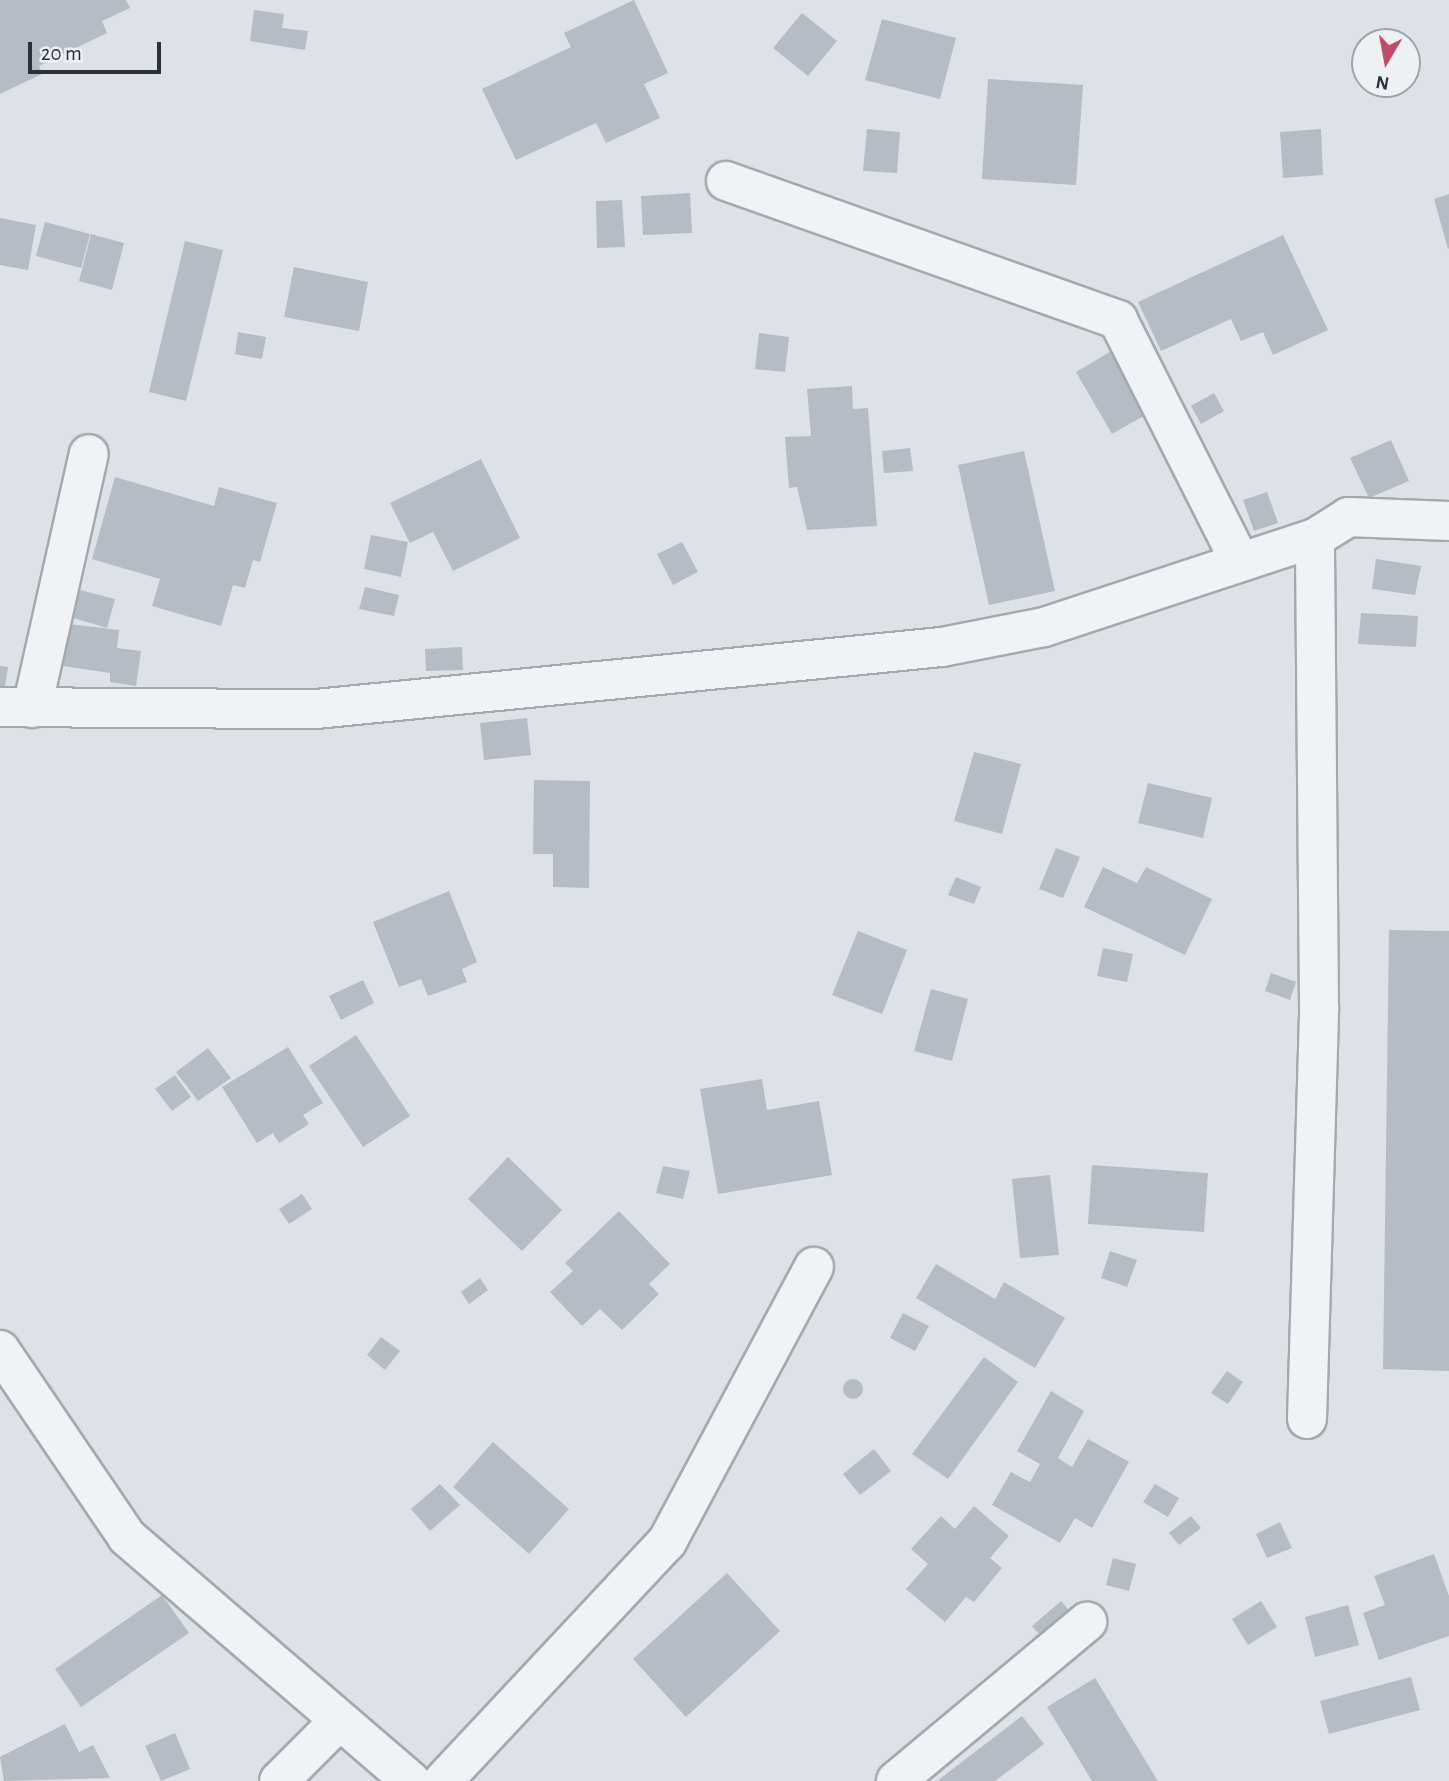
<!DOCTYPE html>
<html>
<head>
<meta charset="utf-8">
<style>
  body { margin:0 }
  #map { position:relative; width:1449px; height:1781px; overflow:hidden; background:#dee2e6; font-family:"Alegreya Sans",sans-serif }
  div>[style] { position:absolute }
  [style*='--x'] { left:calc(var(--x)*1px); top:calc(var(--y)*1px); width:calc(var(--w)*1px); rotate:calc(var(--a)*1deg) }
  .building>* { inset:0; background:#b6bcc3 }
  .round { border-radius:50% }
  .roads { filter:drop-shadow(2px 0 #a4a9b0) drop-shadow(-2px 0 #a4a9b0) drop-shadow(0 2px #a4a9b0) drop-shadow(0 -2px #a4a9b0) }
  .street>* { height:38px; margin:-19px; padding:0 19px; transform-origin:19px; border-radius:19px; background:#f0f2f5 }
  span { translate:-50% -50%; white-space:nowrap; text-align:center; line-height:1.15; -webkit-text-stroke:5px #edf1f4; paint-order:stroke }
  .north { position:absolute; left:1351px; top:28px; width:70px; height:70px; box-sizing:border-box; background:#edf1f4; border:2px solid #9ea4aa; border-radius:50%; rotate:190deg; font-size:19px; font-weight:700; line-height:28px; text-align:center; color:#28313c }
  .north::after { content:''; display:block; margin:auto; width:24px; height:32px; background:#c34b6a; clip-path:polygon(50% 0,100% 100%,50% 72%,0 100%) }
  .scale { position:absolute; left:28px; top:42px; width:133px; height:32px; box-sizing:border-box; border:4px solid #28313c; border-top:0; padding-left:9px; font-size:21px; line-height:24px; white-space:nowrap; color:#28313c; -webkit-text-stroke:5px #edf1f4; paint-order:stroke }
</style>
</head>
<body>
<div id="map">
  <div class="building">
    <div style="clip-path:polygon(0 0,126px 0,130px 8px,102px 21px,107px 33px,39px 66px,42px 74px,0 94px)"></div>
    <div style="clip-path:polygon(634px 0,668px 73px,644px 84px,660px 118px,606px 143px,596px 123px,516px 160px,482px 89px,571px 47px,564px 33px)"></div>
    <div style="clip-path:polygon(254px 10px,284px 14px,282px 28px,308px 31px,305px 50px,250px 41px)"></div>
    <div style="clip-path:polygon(802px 13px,837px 41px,808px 76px,773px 48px)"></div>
    <div style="clip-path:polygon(882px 19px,956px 38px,940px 99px,865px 80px)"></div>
    <div style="clip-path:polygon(988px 79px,1083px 85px,1076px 185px,982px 179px)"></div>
    <div style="clip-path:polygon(867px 129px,900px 132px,897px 173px,863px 171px)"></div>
    <div style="clip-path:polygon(1321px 129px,1323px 175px,1283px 178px,1280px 132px)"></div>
    <div style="clip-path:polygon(690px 193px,692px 233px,643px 235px,641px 196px)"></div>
    <div style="clip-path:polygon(1449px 194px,1449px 248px,1448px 249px,1434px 199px)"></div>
    <div style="clip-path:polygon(622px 200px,625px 247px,597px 248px,596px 201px)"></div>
    <div style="clip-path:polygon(0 218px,36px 225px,28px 270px,0 265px)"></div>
    <div style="clip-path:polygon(45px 222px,90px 234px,81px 268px,36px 256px)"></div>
    <div style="clip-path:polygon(91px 234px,124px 243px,112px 290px,79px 281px)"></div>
    <div style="clip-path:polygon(1283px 235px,1328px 330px,1273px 355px,1263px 332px,1241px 341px,1231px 319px,1161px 351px,1138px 302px)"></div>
    <div style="clip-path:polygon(185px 241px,223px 250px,186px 401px,149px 392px)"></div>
    <div style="clip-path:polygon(294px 267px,368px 282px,359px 331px,284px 317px)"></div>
    <div style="clip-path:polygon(238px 332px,266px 337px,262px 359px,235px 354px)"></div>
    <div style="clip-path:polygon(759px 333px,789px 337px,785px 372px,755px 369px)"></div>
    <div style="clip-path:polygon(1113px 350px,1149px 413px,1112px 434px,1076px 372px)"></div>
    <div style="clip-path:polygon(852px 386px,853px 409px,868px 408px,877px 526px,807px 530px,797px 487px,789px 488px,785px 437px,811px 436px,807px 389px)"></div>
    <div style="clip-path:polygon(1214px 393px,1224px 411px,1201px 424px,1191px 406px)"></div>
    <div style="clip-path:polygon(1391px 440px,1409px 481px,1369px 498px,1350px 458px)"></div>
    <div style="clip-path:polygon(910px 448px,913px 471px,884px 473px,882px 451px)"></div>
    <div style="clip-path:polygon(1024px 451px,1055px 591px,989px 605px,958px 465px)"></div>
    <div style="clip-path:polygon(481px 459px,520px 538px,453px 571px,433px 532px,410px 543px,390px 503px)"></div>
    <div style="clip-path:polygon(115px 477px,214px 506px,219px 487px,277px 503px,260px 562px,253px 560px,245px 588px,233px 585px,221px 626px,152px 606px,160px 579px,92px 559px)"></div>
    <div style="clip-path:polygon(1267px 492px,1278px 523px,1254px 531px,1243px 500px)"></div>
    <div style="clip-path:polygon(371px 535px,408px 542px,401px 577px,364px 569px)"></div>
    <div style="clip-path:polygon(682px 542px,698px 572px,673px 585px,657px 554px)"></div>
    <div style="clip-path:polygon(1376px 559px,1421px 566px,1415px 595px,1372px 589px)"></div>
    <div style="clip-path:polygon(365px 587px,399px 595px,394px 616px,359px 609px)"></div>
    <div style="clip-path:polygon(80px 590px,115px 599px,107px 628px,73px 618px)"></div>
    <div style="clip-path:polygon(1361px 613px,1418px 616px,1416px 647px,1358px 644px)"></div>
    <div style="clip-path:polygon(69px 624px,119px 630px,117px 648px,141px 651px,136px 686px,110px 682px,110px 673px,63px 666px)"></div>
    <div style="clip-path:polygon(462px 647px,463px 670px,426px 671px,425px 649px)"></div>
    <div style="clip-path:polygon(0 666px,8px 667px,5px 686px,0 686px)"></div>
    <div style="clip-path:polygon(527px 718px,531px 755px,484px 760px,480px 723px)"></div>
    <div style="clip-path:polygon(974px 752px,1021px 764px,1002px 834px,954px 821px)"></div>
    <div style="clip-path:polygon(534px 780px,590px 781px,589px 888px,553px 887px,553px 854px,533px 854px)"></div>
    <div style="clip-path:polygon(1148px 783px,1212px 798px,1203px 838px,1138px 823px)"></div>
    <div style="clip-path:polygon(1056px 848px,1080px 857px,1063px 898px,1039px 889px)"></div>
    <div style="clip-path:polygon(1103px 867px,1137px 883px,1146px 867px,1212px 899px,1185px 955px,1084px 907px)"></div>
    <div style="clip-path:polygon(956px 877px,981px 887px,974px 904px,948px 895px)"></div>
    <div style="clip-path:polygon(449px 891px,477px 962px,462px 969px,467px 982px,428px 996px,421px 979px,399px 987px,373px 922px)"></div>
    <div style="clip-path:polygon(1389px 930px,1449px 931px,1449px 1371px,1383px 1369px)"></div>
    <div style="clip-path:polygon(858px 931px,907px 950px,882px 1014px,832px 995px)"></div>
    <div style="clip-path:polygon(1103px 948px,1133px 954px,1127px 982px,1097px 976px)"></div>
    <div style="clip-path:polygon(1271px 973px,1296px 982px,1290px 1000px,1265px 991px)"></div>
    <div style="clip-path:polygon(363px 980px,374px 1003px,341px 1020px,329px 996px)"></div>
    <div style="clip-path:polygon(931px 989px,968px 999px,952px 1061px,914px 1051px)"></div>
    <div style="clip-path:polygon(356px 1035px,410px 1116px,363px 1147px,309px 1066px)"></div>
    <div style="clip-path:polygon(288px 1047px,323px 1103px,303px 1115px,309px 1124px,279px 1143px,273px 1133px,257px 1143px,222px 1087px)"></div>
    <div style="clip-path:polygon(208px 1048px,231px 1078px,198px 1101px,176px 1072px)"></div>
    <div style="clip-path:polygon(175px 1075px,191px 1097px,172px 1111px,155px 1089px)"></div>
    <div style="clip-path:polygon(762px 1079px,767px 1110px,819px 1101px,832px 1175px,718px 1194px,700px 1089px)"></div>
    <div style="clip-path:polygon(508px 1157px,562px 1210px,522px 1251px,468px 1199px)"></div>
    <div style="clip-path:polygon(1092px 1165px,1208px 1173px,1204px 1232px,1088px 1224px)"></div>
    <div style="clip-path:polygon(663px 1166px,690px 1171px,683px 1199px,656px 1193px)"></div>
    <div style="clip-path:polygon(1050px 1175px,1059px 1255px,1020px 1258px,1012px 1179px)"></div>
    <div style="clip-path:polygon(302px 1194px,312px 1209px,289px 1224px,279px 1209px)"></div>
    <div style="clip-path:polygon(619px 1211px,670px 1264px,649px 1284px,659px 1294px,622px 1330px,600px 1309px,582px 1326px,550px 1292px,573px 1271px,565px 1263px)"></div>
    <div style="clip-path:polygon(1110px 1251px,1137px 1260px,1127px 1287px,1101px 1278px)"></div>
    <div style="clip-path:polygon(936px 1264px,995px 1299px,1004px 1282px,1065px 1318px,1035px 1368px,916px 1298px)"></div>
    <div style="clip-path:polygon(480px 1278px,488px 1290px,469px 1304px,461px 1292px)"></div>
    <div style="clip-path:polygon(903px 1313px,929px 1326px,915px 1351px,890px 1338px)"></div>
    <div style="clip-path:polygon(381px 1337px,400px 1351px,385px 1370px,367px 1355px)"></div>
    <div style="clip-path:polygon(984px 1357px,1018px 1382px,948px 1479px,912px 1454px)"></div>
    <div style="clip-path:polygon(1227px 1371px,1243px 1382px,1228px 1404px,1211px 1393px)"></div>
    <div class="round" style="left:843px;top:1379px;width:20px;height:20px"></div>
    <div style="clip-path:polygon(1051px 1391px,1084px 1411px,1058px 1458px,1072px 1467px,1088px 1439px,1129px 1462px,1092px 1528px,1075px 1518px,1060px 1543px,992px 1505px,1011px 1472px,1030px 1482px,1040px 1464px,1017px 1451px)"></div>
    <div style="clip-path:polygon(493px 1442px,569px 1509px,529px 1554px,453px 1487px)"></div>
    <div style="clip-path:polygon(874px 1449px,891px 1471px,860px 1495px,843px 1474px)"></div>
    <div style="clip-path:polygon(440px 1484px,460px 1505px,430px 1531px,411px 1509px)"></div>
    <div style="clip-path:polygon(1155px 1484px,1179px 1498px,1168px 1517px,1143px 1502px)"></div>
    <div style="clip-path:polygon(974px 1506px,1009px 1536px,990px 1558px,1002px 1568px,974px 1602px,966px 1597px,945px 1622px,906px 1589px,928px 1564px,911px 1549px,941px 1516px,955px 1529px)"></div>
    <div style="clip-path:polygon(1191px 1516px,1201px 1528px,1179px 1545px,1169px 1533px)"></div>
    <div style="clip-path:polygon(1280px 1522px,1292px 1548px,1267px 1558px,1256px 1534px)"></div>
    <div style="clip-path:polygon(1434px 1554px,1449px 1596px,1449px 1636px,1379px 1660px,1363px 1613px,1385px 1605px,1374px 1576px)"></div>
    <div style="clip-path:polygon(1113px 1558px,1136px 1564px,1129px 1591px,1106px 1585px)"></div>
    <div style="clip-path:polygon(727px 1573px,780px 1631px,686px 1717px,633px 1659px)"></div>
    <div style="clip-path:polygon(162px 1595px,189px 1633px,81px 1707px,55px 1669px)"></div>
    <div style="clip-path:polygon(1061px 1601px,1074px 1616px,1045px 1641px,1032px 1626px)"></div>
    <div style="clip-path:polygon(1261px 1601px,1277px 1627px,1248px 1645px,1232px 1619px)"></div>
    <div style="clip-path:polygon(1348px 1605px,1359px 1645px,1315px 1657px,1305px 1617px)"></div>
    <div style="clip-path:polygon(1411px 1677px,1420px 1710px,1329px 1734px,1320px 1701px)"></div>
    <div style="clip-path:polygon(1095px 1678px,1158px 1781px,1092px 1781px,1047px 1707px)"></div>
    <div style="clip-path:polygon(1022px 1716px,1044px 1744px,995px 1781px,937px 1781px)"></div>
    <div style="clip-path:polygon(65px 1724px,79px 1752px,93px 1745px,110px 1778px,4px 1781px,0 1757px)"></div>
    <div style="clip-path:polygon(175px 1733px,190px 1769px,161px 1781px,145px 1746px)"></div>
  </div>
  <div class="roads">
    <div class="street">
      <div style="--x:726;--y:181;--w:416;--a:19.5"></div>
      <div style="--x:1118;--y:320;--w:270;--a:63.2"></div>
      <div style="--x:0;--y:707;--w:316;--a:0.4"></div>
      <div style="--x:316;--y:709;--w:629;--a:-5.66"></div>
      <div style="--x:942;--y:647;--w:104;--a:-11.1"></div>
      <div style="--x:1044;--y:627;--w:285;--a:-18.2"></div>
      <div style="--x:32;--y:708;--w:260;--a:-77.4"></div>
      <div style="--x:0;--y:1350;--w:226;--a:55.8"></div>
      <div style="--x:127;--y:1537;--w:374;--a:40.7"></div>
      <div style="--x:1307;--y:1419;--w:412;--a:-88.3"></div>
      <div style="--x:1319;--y:1007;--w:469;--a:-90.5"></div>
      <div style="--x:1315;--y:538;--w:39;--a:-32"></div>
      <div style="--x:1348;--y:517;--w:101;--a:2.3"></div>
      <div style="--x:279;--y:1781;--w:85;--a:-45"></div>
      <div style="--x:443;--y:1781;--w:328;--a:-46.9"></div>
      <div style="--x:667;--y:1542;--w:312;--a:-61.9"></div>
      <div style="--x:896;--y:1781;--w:249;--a:-39.8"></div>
    </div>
  </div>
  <div class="north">N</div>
  <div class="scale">20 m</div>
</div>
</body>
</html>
